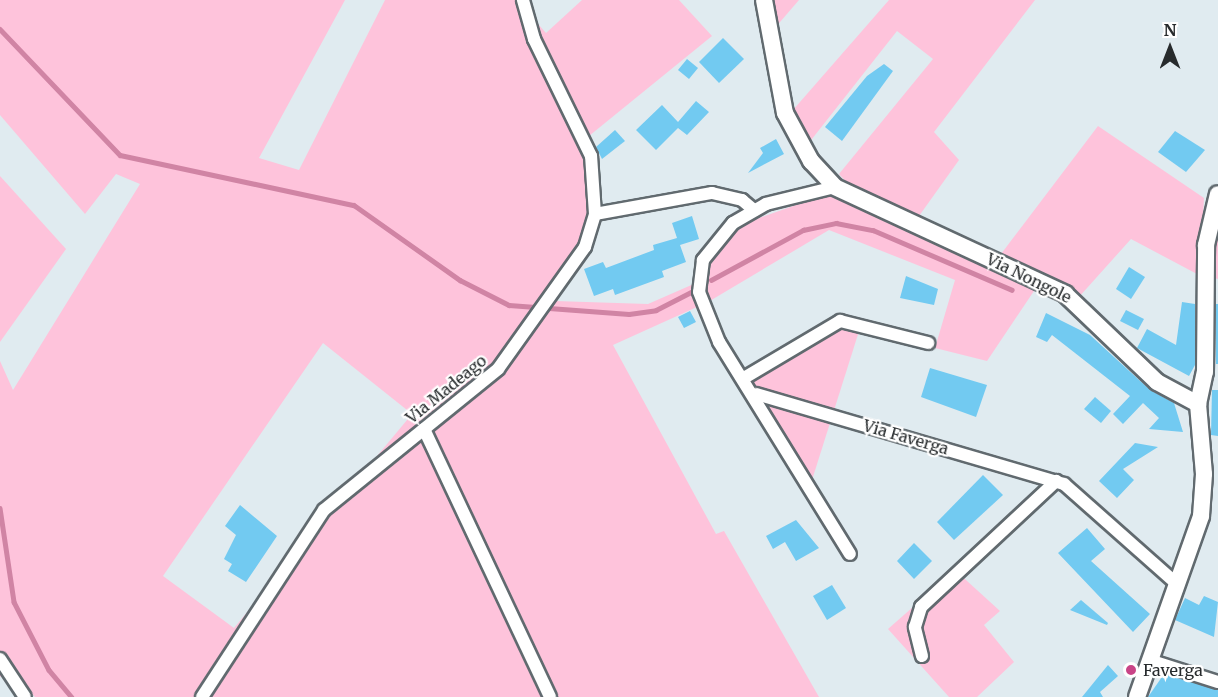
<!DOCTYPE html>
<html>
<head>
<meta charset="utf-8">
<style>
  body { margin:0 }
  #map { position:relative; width:1218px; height:697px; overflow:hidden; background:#e0ebf0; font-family:Merriweather,serif }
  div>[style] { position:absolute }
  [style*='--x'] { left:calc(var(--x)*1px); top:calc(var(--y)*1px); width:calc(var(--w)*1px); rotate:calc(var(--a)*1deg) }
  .green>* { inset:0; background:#fec3db }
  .stream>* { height:4.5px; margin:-2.25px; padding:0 2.25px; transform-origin:2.25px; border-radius:2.25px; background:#d084a4 }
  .building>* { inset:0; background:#72caf1 }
  .roads { filter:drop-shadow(2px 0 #616a6f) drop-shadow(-2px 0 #616a6f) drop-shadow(0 2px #616a6f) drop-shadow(0 -2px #616a6f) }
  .minor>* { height:12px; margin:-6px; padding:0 6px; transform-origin:6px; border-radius:6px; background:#fff }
  .tertiary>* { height:16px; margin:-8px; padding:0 8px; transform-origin:8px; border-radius:8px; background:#fff }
  .dots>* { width:16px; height:16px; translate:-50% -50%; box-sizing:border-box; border:3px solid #fff; border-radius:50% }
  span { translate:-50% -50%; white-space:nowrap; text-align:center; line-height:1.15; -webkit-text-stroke:4.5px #fff; paint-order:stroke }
  .street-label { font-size:16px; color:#272b2d }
  .poi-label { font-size:16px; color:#272b2d }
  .left { translate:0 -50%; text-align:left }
  .north { position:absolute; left:1140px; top:18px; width:60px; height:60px; -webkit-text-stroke:4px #fff; paint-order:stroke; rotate:0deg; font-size:16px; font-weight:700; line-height:24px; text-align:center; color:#272b2d }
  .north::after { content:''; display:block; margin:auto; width:21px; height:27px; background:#272b2d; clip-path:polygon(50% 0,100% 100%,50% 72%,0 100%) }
</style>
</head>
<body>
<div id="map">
  <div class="green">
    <div style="clip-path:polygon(evenodd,0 0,345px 0,259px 158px,299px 170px,385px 0,517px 0,546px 33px,582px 0,679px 0,712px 36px,589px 136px,597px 227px,555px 301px,648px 304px,696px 283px,716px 248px,739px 225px,850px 186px,839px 174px,933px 59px,897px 31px,808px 144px,793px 110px,889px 0,1035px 0,934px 132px,959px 160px,919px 216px,1001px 254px,1098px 126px,1204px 198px,1202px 233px,1218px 235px,1218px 279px,1197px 274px,1131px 239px,1070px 307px,1036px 288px,987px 361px,935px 348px,955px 280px,829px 230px,708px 302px,613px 345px,716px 534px,724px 531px,819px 697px,35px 697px,10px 671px,0 677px,0 361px,13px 390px,140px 184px,116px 174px,85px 214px,0 115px,0 0,323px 343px,412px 414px,234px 628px,163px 576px,323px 343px)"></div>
    <div style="clip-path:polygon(769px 0,799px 0,774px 29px)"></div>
    <div style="clip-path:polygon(0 176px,66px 249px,0 342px)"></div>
    <div style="clip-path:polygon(838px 324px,860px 328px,812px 480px,748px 375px)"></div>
    <div style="clip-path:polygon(955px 570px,1000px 611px,984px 625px,1014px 662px,977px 697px,949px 697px,888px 629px)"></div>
  </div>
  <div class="stream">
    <div style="--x:0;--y:29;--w:174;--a:46.4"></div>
    <div style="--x:120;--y:155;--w:239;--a:12.1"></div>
    <div style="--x:354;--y:205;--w:130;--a:35.3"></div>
    <div style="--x:460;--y:280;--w:55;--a:27"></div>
    <div style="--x:509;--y:305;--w:120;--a:4.3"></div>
    <div style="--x:629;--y:314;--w:27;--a:-8"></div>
    <div style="--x:656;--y:310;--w:46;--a:-27.1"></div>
    <div style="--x:711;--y:280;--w:105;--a:-28.5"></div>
    <div style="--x:803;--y:230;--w:34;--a:-12"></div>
    <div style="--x:836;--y:223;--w:38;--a:11"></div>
    <div style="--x:873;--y:230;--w:151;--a:23.3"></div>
    <div style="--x:0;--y:508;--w:95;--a:81.5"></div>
    <div style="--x:14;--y:602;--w:76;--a:62.8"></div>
    <div style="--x:49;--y:670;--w:35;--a:50"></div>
  </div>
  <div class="building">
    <div style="clip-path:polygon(723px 38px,744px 59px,719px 83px,699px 62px)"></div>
    <div style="clip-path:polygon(687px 59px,698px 68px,689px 79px,678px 70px)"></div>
    <div style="clip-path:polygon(884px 64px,893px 71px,842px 141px,825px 127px,867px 76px)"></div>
    <div style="clip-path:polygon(696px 101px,709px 112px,687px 135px,678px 128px,656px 150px,636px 130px,662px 105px,678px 122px)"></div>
    <div style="clip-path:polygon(615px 130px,625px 141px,602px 159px,596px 147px)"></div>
    <div style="clip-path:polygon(1175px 131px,1205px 150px,1186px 172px,1158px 152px)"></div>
    <div style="clip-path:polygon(776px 139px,784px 154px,748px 173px,763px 153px,760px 148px)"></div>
    <div style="clip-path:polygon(692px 216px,699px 239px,680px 245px,686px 262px,662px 271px,664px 277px,615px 295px,613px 289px,594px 296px,584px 269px,603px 262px,606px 268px,654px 250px,653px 245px,677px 238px,672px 223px)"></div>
    <div style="clip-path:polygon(1129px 267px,1145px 277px,1131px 299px,1116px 289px)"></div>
    <div style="clip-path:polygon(906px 276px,938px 289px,934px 305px,900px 298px)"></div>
    <div style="clip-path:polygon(1182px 302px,1195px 304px,1195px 365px,1189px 376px,1137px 348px,1147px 329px,1176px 345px)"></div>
    <div style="clip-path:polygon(1218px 304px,1218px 364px,1216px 364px,1216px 304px)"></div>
    <div style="clip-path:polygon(1126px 310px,1144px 319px,1138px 330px,1120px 321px)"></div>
    <div style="clip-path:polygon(690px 311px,696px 322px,684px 328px,678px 317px)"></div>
    <div style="clip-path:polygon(1046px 313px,1090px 335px,1150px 390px,1174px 403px,1183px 432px,1149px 429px,1159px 418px,1143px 403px,1123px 424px,1113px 414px,1130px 396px,1052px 335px,1047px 342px,1036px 337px)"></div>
    <div style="clip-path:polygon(930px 368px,987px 385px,976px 417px,921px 397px)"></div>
    <div style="clip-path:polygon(1212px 390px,1218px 390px,1218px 436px,1211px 435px)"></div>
    <div style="clip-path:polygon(1095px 397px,1111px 411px,1101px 423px,1084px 409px)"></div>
    <div style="clip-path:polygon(1135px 443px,1158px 447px,1123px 469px,1134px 480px,1117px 498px,1099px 481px)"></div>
    <div style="clip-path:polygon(983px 475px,1003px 495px,954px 540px,937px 522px)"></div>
    <div style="clip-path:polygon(240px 505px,277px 536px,246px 582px,228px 571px,232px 564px,224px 559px,236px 535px,225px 526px)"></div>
    <div style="clip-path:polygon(796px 520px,819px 548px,796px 561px,785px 542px,773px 549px,766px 536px)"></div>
    <div style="clip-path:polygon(1087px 528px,1105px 549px,1091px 561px,1150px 614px,1133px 632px,1058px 553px)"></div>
    <div style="clip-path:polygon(914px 543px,932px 561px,914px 579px,897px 561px)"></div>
    <div style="clip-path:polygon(832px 585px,846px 608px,827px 620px,813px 596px)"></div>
    <div style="clip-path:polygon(1204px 596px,1218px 602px,1214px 637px,1175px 620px,1185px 598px,1199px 605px)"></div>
    <div style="clip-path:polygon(1081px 600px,1108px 623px,1107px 625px,1070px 610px)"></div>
    <div style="clip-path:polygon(1108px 665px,1118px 676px,1100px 692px,1103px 697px,1082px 697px)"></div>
    <div style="clip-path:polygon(1164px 674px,1218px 690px,1218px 697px,1148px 697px)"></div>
  </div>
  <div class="roads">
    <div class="minor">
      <div style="--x:835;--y:187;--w:71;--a:166.2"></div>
      <div style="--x:766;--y:204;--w:38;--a:150"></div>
      <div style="--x:733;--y:223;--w:48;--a:129"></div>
      <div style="--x:703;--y:260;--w:32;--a:97"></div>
      <div style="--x:699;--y:292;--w:54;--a:68.2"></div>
      <div style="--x:719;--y:342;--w:249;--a:58.3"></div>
      <div style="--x:595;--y:214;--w:119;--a:-10.2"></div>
      <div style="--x:712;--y:193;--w:31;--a:13"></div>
      <div style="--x:742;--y:200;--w:16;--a:40"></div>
      <div style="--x:744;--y:378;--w:112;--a:-30.7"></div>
      <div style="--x:840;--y:321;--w:91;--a:14"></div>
      <div style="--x:756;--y:394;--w:321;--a:16.3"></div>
      <div style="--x:1064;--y:484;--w:152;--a:41.5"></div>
      <div style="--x:424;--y:429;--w:296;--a:64.8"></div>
      <div style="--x:922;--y:656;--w:30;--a:-104"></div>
      <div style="--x:915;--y:627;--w:21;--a:-73"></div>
      <div style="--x:921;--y:607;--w:185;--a:-43"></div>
      <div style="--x:0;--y:659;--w:45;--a:56.7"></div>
      <div style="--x:1152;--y:661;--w:69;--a:17.7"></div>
      <div style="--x:202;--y:697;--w:223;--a:-56.9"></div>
      <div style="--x:324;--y:510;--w:224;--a:-39"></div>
      <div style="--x:498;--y:369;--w:150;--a:-54.5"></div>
      <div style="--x:585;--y:247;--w:34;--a:-73"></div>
      <div style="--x:595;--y:214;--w:58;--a:-93.9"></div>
      <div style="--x:591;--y:156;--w:130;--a:-116"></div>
      <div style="--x:534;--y:39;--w:41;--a:-105.8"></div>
    </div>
    <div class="tertiary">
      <div style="--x:764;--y:0;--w:115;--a:79.5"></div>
      <div style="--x:785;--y:113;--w:55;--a:61.6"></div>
      <div style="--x:811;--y:161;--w:35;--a:47"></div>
      <div style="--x:835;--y:187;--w:254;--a:24.9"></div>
      <div style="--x:1065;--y:294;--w:127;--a:43.7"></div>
      <div style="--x:1157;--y:382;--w:47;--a:28.2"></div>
      <div style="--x:1137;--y:697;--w:192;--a:-70.5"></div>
      <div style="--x:1201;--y:516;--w:42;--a:-85.9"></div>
      <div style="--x:1204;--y:474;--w:70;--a:-94.9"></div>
      <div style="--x:1198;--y:404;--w:33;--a:-78"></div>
      <div style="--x:1205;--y:372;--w:127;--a:-89.5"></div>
      <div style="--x:1206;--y:245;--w:52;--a:-76.8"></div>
    </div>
  </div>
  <div class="dots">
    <div style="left:1131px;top:670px;background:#c94487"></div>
  </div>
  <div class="street-label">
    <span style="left:1029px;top:278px;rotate:26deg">Via Nongole</span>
    <span style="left:446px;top:389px;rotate:-39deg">Via Madeago</span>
    <span style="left:906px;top:437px;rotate:16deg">Via Faverga</span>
  </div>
  <div class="poi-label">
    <span class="left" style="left:1143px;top:670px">Faverga</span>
  </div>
  <div class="north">N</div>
</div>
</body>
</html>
